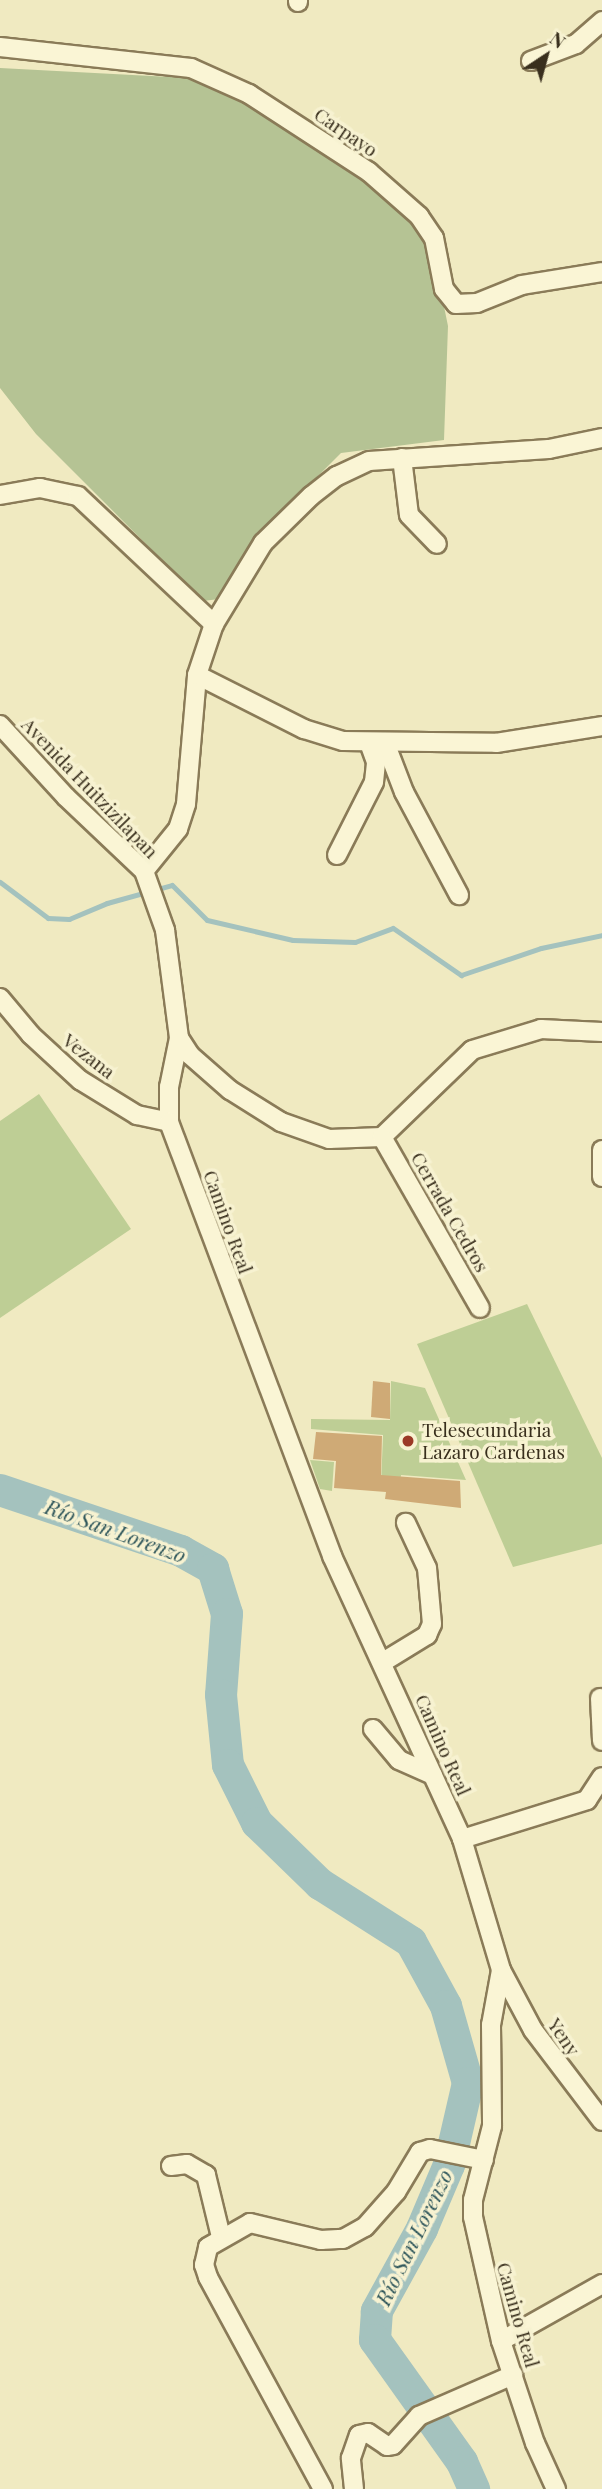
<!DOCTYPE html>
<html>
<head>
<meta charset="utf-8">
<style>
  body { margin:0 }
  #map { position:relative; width:602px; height:2489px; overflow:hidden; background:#f0eac1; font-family:"Playfair Display",serif }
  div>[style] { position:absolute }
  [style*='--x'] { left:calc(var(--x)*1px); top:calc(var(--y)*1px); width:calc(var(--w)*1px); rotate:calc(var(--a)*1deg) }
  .green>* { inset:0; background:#bece95 }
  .cemetery>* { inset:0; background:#b5c394 }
  .stream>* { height:5px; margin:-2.5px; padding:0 2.5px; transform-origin:2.5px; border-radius:2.5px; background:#a4c2be }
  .river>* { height:32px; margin:-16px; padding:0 16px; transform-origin:16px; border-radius:16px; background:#a4c2be }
  .building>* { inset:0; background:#cfaa76 }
  .roads { filter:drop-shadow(2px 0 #8a7b58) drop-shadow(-2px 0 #8a7b58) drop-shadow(0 2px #8a7b58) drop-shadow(0 -2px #8a7b58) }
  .minor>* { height:18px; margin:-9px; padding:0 9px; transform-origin:9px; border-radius:9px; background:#faf5d5 }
  .dots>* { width:19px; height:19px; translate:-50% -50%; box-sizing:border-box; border:4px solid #f7f2d1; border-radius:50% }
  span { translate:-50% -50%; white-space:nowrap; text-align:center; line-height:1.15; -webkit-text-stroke:7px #f7f2d1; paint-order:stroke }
  .street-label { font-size:19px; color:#392f1d }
  .poi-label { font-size:19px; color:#392f1d }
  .left { translate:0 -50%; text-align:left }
  .water-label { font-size:21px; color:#2c5459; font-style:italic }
  .north { position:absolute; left:511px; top:21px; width:70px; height:70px; -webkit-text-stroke:5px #f7f2d1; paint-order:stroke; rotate:36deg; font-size:19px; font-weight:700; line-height:28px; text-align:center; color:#392f1d }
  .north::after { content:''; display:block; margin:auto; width:24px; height:32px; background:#392f1d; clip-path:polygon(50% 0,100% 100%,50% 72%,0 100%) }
</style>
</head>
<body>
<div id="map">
  <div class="green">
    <div style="clip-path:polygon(39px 1094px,131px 1229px,0 1318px,0 1121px)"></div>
    <div style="clip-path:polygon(527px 1304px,602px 1458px,602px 1544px,513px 1567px,417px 1344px)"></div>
    <div style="clip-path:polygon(391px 1381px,425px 1388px,466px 1480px,401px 1475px,400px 1487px,381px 1485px,383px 1435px,311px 1429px,311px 1419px,390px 1420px)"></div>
    <div style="clip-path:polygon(310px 1460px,334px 1462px,332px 1491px,320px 1489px)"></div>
  </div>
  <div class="cemetery">
    <div style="clip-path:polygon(0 68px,208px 79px,394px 202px,429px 233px,448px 326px,444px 440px,341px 453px,251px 543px,219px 599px,203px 601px,36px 434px,0 388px)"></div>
  </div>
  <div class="stream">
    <div style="--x:0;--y:882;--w:60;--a:36.9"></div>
    <div style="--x:48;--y:918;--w:21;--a:3"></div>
    <div style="--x:69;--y:919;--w:41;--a:-22.8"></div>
    <div style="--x:107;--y:903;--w:67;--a:-15.5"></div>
    <div style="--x:172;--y:885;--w:49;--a:45"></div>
    <div style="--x:207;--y:920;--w:88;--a:13.1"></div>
    <div style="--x:293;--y:940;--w:62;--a:1.8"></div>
    <div style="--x:355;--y:942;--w:40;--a:-20.2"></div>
    <div style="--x:393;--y:928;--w:83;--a:34.7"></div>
    <div style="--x:461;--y:975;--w:84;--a:-18.6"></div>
    <div style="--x:541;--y:948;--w:62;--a:-12"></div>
  </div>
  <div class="river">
    <div style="--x:0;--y:1490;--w:191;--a:18.6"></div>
    <div style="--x:181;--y:1551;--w:37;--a:29"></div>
    <div style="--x:213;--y:1569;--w:47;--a:72.7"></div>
    <div style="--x:227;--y:1614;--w:81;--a:94.2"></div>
    <div style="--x:221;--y:1695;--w:70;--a:84.3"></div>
    <div style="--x:228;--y:1765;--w:65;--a:63.4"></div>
    <div style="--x:257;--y:1823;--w:88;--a:44.1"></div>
    <div style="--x:320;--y:1884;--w:108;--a:32.5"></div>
    <div style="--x:411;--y:1942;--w:73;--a:61.3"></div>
    <div style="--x:446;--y:2006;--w:80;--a:74.1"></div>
    <div style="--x:468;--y:2083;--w:84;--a:103"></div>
    <div style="--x:449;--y:2165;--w:69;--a:112.9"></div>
    <div style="--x:422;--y:2229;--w:94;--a:118.8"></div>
    <div style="--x:377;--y:2311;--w:29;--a:94"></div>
    <div style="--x:375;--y:2340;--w:150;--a:54.5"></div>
    <div style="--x:462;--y:2462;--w:30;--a:66"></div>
  </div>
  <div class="building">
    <div style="clip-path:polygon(373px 1381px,390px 1383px,390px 1419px,371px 1417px)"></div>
    <div style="clip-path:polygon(316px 1432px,382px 1436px,381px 1475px,460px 1481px,461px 1508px,385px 1499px,386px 1492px,334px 1488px,336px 1461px,313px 1459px)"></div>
  </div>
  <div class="roads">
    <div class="minor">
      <div style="--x:298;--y:2;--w:2;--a:-90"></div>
      <div style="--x:0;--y:47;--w:192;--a:6.3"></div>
      <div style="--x:191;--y:68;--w:64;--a:24.1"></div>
      <div style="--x:249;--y:94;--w:143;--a:33"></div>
      <div style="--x:369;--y:172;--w:67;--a:41.3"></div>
      <div style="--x:419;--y:216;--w:27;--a:56"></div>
      <div style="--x:434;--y:238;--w:52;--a:78.9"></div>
      <div style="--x:444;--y:289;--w:19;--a:51"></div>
      <div style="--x:456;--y:304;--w:21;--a:-3"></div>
      <div style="--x:477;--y:303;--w:48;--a:-21.8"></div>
      <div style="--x:522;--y:285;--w:81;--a:-9.2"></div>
      <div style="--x:531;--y:61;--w:48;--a:-20.7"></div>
      <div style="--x:576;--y:44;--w:35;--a:-41"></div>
      <div style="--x:402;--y:458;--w:57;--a:83"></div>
      <div style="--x:409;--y:515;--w:40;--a:46"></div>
      <div style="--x:0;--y:495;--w:41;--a:-9.9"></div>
      <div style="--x:40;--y:488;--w:39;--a:12"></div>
      <div style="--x:78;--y:496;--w:187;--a:43.3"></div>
      <div style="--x:197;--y:675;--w:120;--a:26.8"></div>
      <div style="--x:304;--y:729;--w:41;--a:17.1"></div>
      <div style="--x:343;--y:741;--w:153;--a:0.7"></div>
      <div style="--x:496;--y:743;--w:107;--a:-9.1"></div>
      <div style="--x:0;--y:725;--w:98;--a:47.5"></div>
      <div style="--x:66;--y:797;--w:108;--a:43.5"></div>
      <div style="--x:144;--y:871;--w:63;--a:70.4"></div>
      <div style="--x:165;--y:930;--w:109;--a:82.6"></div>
      <div style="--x:179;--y:1038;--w:20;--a:57"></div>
      <div style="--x:190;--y:1055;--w:53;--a:41.2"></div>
      <div style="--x:230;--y:1090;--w:60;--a:32.1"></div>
      <div style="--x:281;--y:1122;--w:51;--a:19.5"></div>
      <div style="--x:329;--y:1139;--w:53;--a:-2.2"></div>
      <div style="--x:382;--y:1137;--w:125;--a:-44"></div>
      <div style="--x:472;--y:1050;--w:72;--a:-16.9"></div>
      <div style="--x:541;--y:1029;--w:61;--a:2.8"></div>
      <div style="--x:386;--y:745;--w:50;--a:69"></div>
      <div style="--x:404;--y:792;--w:117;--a:61.9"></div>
      <div style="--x:337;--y:855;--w:82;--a:-63.1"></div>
      <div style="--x:374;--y:782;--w:20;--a:-84"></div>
      <div style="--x:376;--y:762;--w:20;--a:-110"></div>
      <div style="--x:144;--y:871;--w:54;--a:-51"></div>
      <div style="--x:178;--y:829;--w:26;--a:-72"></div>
      <div style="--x:186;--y:804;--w:129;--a:-85.1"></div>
      <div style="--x:197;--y:675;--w:54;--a:-71.6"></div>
      <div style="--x:214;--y:624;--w:95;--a:-58.8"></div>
      <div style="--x:263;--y:543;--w:67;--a:-44.4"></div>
      <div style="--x:311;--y:496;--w:33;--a:-38"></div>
      <div style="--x:337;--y:476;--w:35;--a:-25"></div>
      <div style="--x:369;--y:461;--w:180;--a:-3.8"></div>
      <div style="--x:549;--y:449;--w:54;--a:-11.7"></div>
      <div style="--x:0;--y:998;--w:48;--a:50"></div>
      <div style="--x:31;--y:1035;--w:67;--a:42.6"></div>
      <div style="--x:80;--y:1080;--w:67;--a:31.6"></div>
      <div style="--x:137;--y:1115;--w:33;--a:12"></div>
      <div style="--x:179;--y:1038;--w:50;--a:101.5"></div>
      <div style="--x:169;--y:1087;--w:35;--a:90"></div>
      <div style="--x:169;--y:1122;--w:464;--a:69.4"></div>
      <div style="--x:332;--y:1556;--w:311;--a:65.3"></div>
      <div style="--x:462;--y:1839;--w:137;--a:73.4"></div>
      <div style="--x:501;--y:1970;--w:56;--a:100.3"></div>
      <div style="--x:491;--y:2025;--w:101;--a:89.4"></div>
      <div style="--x:492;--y:2126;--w:76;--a:104.4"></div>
      <div style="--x:473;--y:2200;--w:17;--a:90"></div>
      <div style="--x:473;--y:2217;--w:127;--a:77.3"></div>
      <div style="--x:501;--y:2341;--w:108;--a:71.6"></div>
      <div style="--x:535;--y:2443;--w:51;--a:65.5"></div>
      <div style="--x:382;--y:1137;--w:197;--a:60.2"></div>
      <div style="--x:602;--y:1150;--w:27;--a:90"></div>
      <div style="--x:383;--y:1662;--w:52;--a:-31.5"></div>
      <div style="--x:427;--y:1635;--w:12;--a:-66"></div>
      <div style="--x:432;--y:1624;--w:56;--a:-95.1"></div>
      <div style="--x:427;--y:1568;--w:50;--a:-115"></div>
      <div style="--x:600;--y:1698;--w:43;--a:87.3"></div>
      <div style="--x:373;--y:1729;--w:40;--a:50"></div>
      <div style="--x:399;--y:1760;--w:37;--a:24"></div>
      <div style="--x:462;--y:1839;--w:131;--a:-17.3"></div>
      <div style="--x:587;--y:1800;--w:27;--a:-57"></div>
      <div style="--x:501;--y:1970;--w:68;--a:61.9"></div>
      <div style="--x:533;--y:2030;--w:114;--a:52.8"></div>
      <div style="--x:171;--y:2166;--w:16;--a:-7"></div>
      <div style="--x:187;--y:2164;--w:22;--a:30"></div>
      <div style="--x:206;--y:2175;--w:64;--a:76.4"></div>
      <div style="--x:501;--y:2341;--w:116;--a:-29.4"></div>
      <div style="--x:323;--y:2489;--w:241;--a:-118.5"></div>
      <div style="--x:208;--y:2277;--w:13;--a:-108"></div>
      <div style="--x:204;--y:2265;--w:18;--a:-77"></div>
      <div style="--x:208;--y:2247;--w:48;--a:-29.7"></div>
      <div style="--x:250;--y:2223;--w:73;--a:13.5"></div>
      <div style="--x:321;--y:2240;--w:22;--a:-3"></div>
      <div style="--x:343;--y:2239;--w:25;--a:-29"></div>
      <div style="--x:365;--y:2227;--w:47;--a:-48.5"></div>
      <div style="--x:396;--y:2192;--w:47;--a:-59"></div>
      <div style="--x:420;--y:2152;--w:10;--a:-17"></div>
      <div style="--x:430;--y:2149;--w:55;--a:11.5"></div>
      <div style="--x:354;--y:2489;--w:31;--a:-96"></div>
      <div style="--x:351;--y:2458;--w:24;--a:-71"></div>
      <div style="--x:359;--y:2435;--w:9;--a:-13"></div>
      <div style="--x:368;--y:2433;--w:23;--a:34"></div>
      <div style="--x:387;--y:2446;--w:6;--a:-9"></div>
      <div style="--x:393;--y:2445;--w:39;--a:-48"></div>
      <div style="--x:419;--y:2416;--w:103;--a:-23.6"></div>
    </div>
  </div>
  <div class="dots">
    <div style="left:408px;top:1441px;background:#9b3926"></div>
  </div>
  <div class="street-label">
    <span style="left:346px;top:132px;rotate:34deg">Carpayo</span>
    <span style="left:90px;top:788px;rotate:46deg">Avenida Huitzizilapan</span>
    <span style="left:89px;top:1056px;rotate:38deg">Vezana</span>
    <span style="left:450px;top:1212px;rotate:60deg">Cerrada Cedros</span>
    <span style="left:228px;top:1222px;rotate:70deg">Camino Real</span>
    <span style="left:443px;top:1745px;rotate:66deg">Camino Real</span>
    <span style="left:564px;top:2037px;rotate:56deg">Yeny</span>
    <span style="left:518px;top:2315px;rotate:74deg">Camino Real</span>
  </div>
  <div class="poi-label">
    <span class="left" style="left:422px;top:1441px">Telesecundaria<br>Lazaro Cardenas</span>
  </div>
  <div class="water-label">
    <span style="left:116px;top:1530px;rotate:20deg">Río San Lorenzo</span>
    <span style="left:413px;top:2237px;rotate:-64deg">Río San Lorenzo</span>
  </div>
  <div class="north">N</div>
</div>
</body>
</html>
